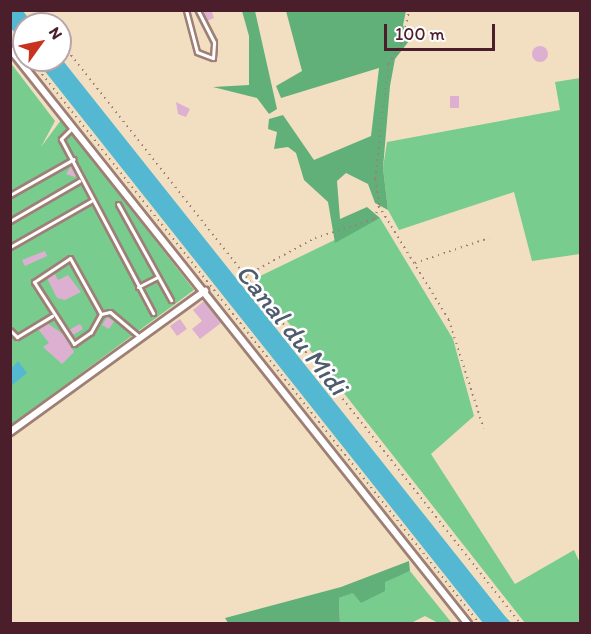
<!DOCTYPE html>
<html>
<head>
<meta charset="utf-8">
<style>
  body { margin:0 }
  #map { position:relative; width:591px; height:634px; overflow:hidden; background:#f2dfc1; font-family:Itim,sans-serif }
  div>[style] { position:absolute }
  [style*='--x'] { left:calc(var(--x)*1px); top:calc(var(--y)*1px); width:calc(var(--w)*1px); rotate:calc(var(--a)*1deg) }
  .green>* { inset:0; background:#78cc8e }
  .forest>* { inset:0; background:#62b079 }
  .water>* { inset:0; background:#54b8d2 }
  .building>* { inset:0; background:#ddb0d1 }
  .round { border-radius:50% }
  .path>* { height:1.5px; margin-top:-0.75px; transform-origin:0; background:repeating-linear-gradient(90deg,#9e7f76 0 1.5px,transparent 0 6px) }
  .roads { filter:drop-shadow(2px 0 #9e7f76) drop-shadow(-2px 0 #9e7f76) drop-shadow(0 2px #9e7f76) drop-shadow(0 -2px #9e7f76) }
  .service>* { height:3px; margin:-1.5px; padding:0 1.5px; transform-origin:1.5px; border-radius:1.5px; background:#fff }
  .minor>* { height:6px; margin:-3px; padding:0 3px; transform-origin:3px; border-radius:3px; background:#fff }
  span { translate:-50% -50%; white-space:nowrap; text-align:center; line-height:1.15; -webkit-text-stroke:5px #fff; paint-order:stroke }
  .water-label { font-size:27px; color:#4e5c6e; font-style:italic }
  .frame { position:absolute; inset:0; border:12px solid #4a1f2b; pointer-events:none }
  .north { position:absolute; left:12px; top:12px; width:60px; height:60px; box-sizing:border-box; background:#fff; border:2px solid #b7a5aa; border-radius:50%; rotate:57deg; font-size:16px; font-weight:700; line-height:24px; text-align:center; color:#4a1f2b }
  .north::after { content:''; display:block; margin:auto; width:21px; height:27px; background:#c8321e; clip-path:polygon(50% 0,100% 100%,50% 72%,0 100%) }
  .scale { position:absolute; left:384px; top:24px; width:111px; height:27px; box-sizing:border-box; border:3px solid #4a1f2b; border-top:0; padding-left:8px; font-size:18px; line-height:21px; white-space:nowrap; color:#4a1f2b; -webkit-text-stroke:4px #fff; paint-order:stroke }
</style>
</head>
<body>
<div id="map">
  <div class="green">
    <div style="clip-path:polygon(10px 62px,55px 121px,41px 147px,61px 120px,194px 290px,11px 425px)"></div>
    <div style="clip-path:polygon(580px 78px,580px 254px,532px 261px,514px 192px,399px 230px,388px 210px,383px 168px,387px 142px,560px 110px,555px 82px)"></div>
    <div style="clip-path:polygon(380px 218px,453px 339px,474px 416px,431px 454px,515px 584px,574px 550px,580px 563px,580px 623px,525px 623px,254px 279px)"></div>
    <div style="clip-path:polygon(410px 571px,451px 622px,461px 623px,438px 623px,425px 616px,411px 623px,340px 623px,339px 598px)"></div>
  </div>
  <div class="forest">
    <div style="clip-path:polygon(242px 11px,255px 11px,277px 109px,269px 114px,257px 98px,213px 87px,249px 85px,249px 36px)"></div>
    <div style="clip-path:polygon(286px 11px,406px 11px,403px 25px,409px 41px,395px 59px,390px 86px,383px 168px,388px 210px,375px 203px,368px 184px,346px 173px,337px 181px,340px 219px,367px 207px,380px 218px,335px 243px,328px 202px,304px 180px,296px 153px,288px 147px,274px 149px,277px 132px,268px 129px,269px 119px,283px 115px,314px 160px,371px 136px,379px 68px,281px 98px,276px 86px,302px 71px)"></div>
    <div style="clip-path:polygon(409px 561px,410px 571px,385px 582px,385px 591px,361px 603px,353px 593px,339px 598px,340px 623px,228px 623px,225px 618px,341px 587px)"></div>
  </div>
  <div class="water">
    <div style="clip-path:polygon(11px 10px,23px 11px,33px 24px,24px 24px,24px 45px,11px 28px)"></div>
    <div style="clip-path:polygon(60px 57px,504px 615px,511px 623px,483px 623px,36px 60px)"></div>
    <div style="clip-path:polygon(18px 361px,27px 373px,11px 386px,11px 369px)"></div>
  </div>
  <div class="building">
    <div style="clip-path:polygon(203px 10px,211px 10px,214px 18px,207px 21px)"></div>
    <div class="round" style="left:532px;top:46px;width:16px;height:16px"></div>
    <div style="clip-path:polygon(450px 96px,459px 96px,459px 108px,450px 108px)"></div>
    <div style="clip-path:polygon(176px 102px,190px 109px,186px 117px,178px 114px)"></div>
    <div style="clip-path:polygon(71px 166px,76px 175px,75px 177px,66px 174px)"></div>
    <div style="clip-path:polygon(45px 251px,47px 256px,25px 266px,22px 260px)"></div>
    <div style="clip-path:polygon(55px 274px,58px 280px,68px 275px,81px 292px,65px 300px,57px 298px,47px 278px)"></div>
    <div style="clip-path:polygon(204px 301px,221px 323px,200px 339px,192px 329px,202px 321px,193px 310px)"></div>
    <div style="clip-path:polygon(107px 317px,114px 321px,109px 329px,102px 325px)"></div>
    <div style="clip-path:polygon(180px 319px,187px 329px,177px 336px,170px 326px)"></div>
    <div style="clip-path:polygon(47px 323px,63px 334px,74px 352px,62px 364px,43px 347px,49px 343px,38px 329px)"></div>
    <div style="clip-path:polygon(80px 324px,83px 329px,73px 335px,69px 330px)"></div>
  </div>
  <div class="path">
    <div style="--x:36;--y:10;--w:18;--a:52"></div>
    <div style="--x:10;--y:34;--w:22;--a:51"></div>
    <div style="--x:60;--y:41;--w:743;--a:51.67"></div>
    <div style="--x:31;--y:60;--w:721;--a:51.48"></div>
    <div style="--x:379;--y:206;--w:134;--a:58.4"></div>
    <div style="--x:449;--y:320;--w:114;--a:72.2"></div>
    <div style="--x:415;--y:263;--w:78;--a:-18.7"></div>
    <div style="--x:247;--y:275;--w:77;--a:-28.6"></div>
    <div style="--x:315;--y:238;--w:62;--a:-17.9"></div>
    <div style="--x:374;--y:219;--w:15;--a:-70"></div>
    <div style="--x:379;--y:205;--w:26;--a:-99"></div>
    <div style="--x:375;--y:179;--w:116;--a:-83.6"></div>
    <div style="--x:388;--y:64;--w:23;--a:-56"></div>
    <div style="--x:401;--y:45;--w:36;--a:-77"></div>
  </div>
  <div class="roads">
    <div class="service">
      <div style="--x:186;--y:10;--w:43;--a:75.3"></div>
      <div style="--x:197;--y:52;--w:17;--a:21"></div>
      <div style="--x:213;--y:58;--w:16;--a:-86"></div>
      <div style="--x:214;--y:42;--w:36;--a:-117"></div>
      <div style="--x:72;--y:128;--w:16;--a:135"></div>
      <div style="--x:61;--y:139;--w:197;--a:62.1"></div>
      <div style="--x:10;--y:195;--w:73;--a:-29.4"></div>
      <div style="--x:118;--y:204;--w:110;--a:61.1"></div>
      <div style="--x:10;--y:221;--w:80;--a:-30.1"></div>
      <div style="--x:10;--y:247;--w:93;--a:-29.6"></div>
      <div style="--x:138;--y:287;--w:22;--a:-27"></div>
      <div style="--x:101;--y:314;--w:21;--a:119"></div>
      <div style="--x:91;--y:332;--w:21;--a:145"></div>
      <div style="--x:74;--y:344;--w:74;--a:-122.8"></div>
      <div style="--x:34;--y:282;--w:43;--a:-33.7"></div>
      <div style="--x:70;--y:258;--w:64;--a:61"></div>
      <div style="--x:101;--y:314;--w:9;--a:-13"></div>
      <div style="--x:110;--y:312;--w:39;--a:40"></div>
      <div style="--x:10;--y:330;--w:10;--a:45"></div>
      <div style="--x:17;--y:337;--w:41;--a:-31"></div>
    </div>
    <div class="minor">
      <div style="--x:10;--y:49;--w:735;--a:51.46"></div>
      <div style="--x:10;--y:432;--w:241;--a:-35.9"></div>
    </div>
  </div>
  <div class="water-label">
    <span style="left:292px;top:329px;rotate:51deg">Canal du Midi</span>
  </div>
  <div class="frame"></div>
  <div class="north">N</div>
  <div class="scale">100 m</div>
</div>
</body>
</html>
